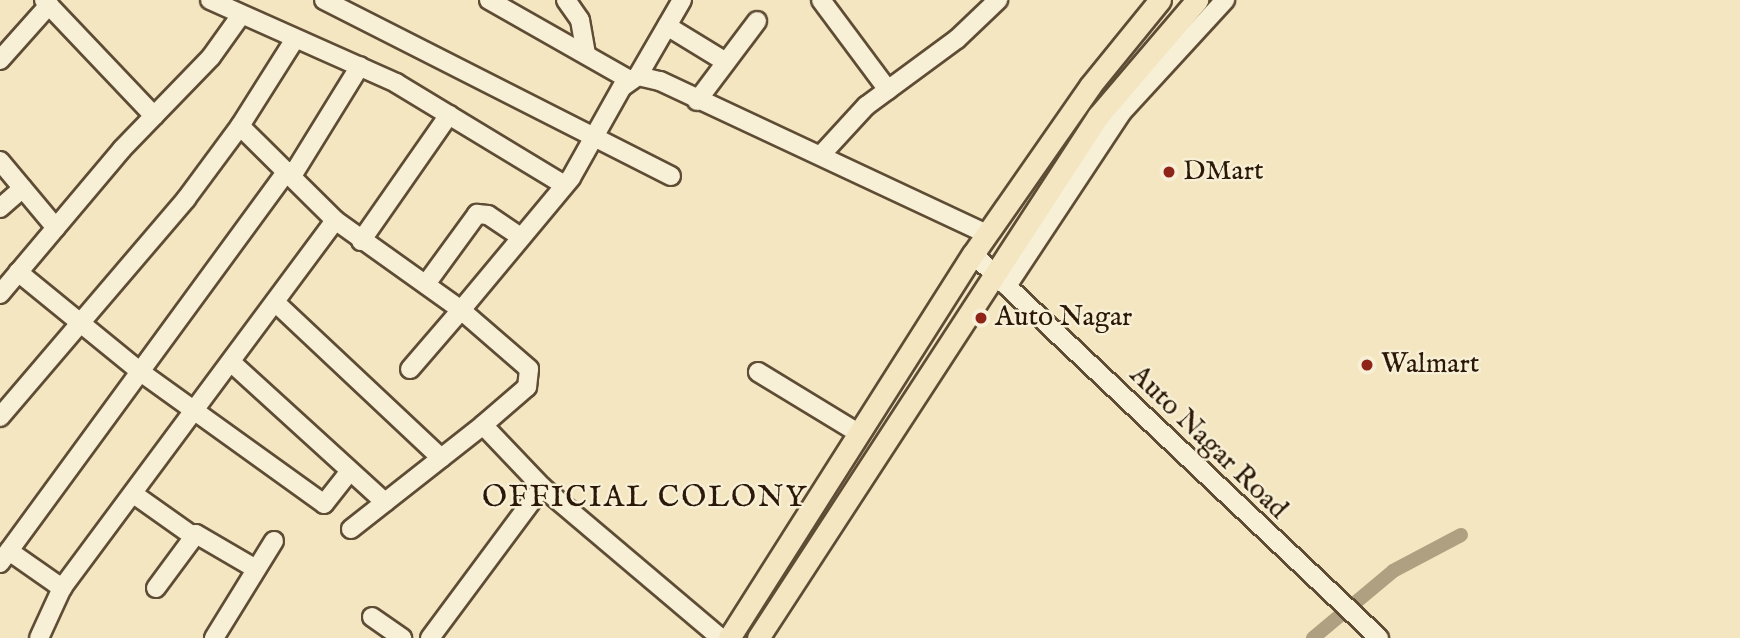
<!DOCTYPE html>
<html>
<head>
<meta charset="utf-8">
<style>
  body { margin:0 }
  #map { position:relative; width:1740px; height:638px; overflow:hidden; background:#f3e6c0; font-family:"IM FELL English",serif }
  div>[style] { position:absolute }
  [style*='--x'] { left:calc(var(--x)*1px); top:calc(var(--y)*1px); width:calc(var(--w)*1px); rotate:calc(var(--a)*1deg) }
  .canal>* { height:14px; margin:-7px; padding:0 7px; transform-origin:7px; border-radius:7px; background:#afa081 }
  .roads { filter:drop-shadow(2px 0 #5e4c35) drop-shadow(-2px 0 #5e4c35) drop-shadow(0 2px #5e4c35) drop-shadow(0 -2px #5e4c35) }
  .minor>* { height:18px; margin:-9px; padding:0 9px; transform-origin:9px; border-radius:9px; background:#f7efd6 }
  .major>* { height:21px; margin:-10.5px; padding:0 10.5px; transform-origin:10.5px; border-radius:10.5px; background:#f3e6c0 }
  .dots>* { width:19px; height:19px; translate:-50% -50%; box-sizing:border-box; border:4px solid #f7efd6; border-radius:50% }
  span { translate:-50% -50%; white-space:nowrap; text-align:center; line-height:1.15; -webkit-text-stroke:5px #f7efd6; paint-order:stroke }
  .poi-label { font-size:28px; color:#2c1807 }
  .left { translate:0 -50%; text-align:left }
  .street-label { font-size:28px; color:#2c1807 }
  .neighbourhood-label { font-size:30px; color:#2c1807; letter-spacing:2px }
</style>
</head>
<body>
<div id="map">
  <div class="canal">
    <div style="--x:1313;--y:638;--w:104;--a:-39.9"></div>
    <div style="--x:1393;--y:571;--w:77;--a:-27.9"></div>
  </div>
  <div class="roads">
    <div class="minor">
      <div style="--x:44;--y:0;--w:160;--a:46.5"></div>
      <div style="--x:210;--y:0;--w:204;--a:24"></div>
      <div style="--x:396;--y:83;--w:195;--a:31.2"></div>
      <div style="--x:324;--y:0;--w:389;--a:26.9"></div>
      <div style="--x:489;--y:0;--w:162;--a:29.6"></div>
      <div style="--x:566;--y:0;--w:24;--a:55"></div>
      <div style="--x:580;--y:20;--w:35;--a:80"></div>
      <div style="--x:682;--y:0;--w:88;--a:120.1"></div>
      <div style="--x:638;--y:76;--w:19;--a:145"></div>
      <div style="--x:622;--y:87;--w:104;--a:119.3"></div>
      <div style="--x:571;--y:178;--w:172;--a:129.8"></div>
      <div style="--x:461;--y:310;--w:90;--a:40.9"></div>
      <div style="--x:529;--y:369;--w:18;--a:96"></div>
      <div style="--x:527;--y:387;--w:58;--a:139.2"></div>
      <div style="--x:483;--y:425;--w:86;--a:46.4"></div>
      <div style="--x:542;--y:487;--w:234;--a:40.2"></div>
      <div style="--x:821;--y:0;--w:112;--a:53.3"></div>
      <div style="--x:667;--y:26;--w:69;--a:31.4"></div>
      <div style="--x:295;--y:39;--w:103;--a:122.3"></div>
      <div style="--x:240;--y:126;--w:134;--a:44.7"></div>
      <div style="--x:335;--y:220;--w:155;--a:35.5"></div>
      <div style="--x:461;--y:310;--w:78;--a:130.8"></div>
      <div style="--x:0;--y:60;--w:74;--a:-48.3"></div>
      <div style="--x:638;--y:76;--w:23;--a:13"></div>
      <div style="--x:660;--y:81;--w:360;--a:25.1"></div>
      <div style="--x:697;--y:101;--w:100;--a:-53.1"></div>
      <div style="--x:821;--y:155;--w:67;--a:-47.4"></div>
      <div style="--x:866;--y:106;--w:113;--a:-36.4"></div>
      <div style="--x:957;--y:39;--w:57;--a:-43.6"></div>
      <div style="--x:0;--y:161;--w:87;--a:50.1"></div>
      <div style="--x:292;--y:176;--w:129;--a:-58.3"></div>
      <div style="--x:0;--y:208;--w:30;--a:-41"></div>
      <div style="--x:361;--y:241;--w:154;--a:-55.1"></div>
      <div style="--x:973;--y:254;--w:559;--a:43.4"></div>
      <div style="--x:18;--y:272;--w:160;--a:39.2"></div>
      <div style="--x:142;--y:373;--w:224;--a:35.7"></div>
      <div style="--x:324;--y:504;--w:42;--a:-51.8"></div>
      <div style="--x:426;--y:284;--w:87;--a:-53.9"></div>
      <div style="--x:477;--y:214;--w:11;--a:5"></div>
      <div style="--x:488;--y:215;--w:40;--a:34"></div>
      <div style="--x:1007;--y:286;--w:210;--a:-56.5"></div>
      <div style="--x:1123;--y:111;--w:151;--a:-47.4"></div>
      <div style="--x:0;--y:294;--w:189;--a:-49.9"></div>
      <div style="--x:122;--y:149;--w:128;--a:-45.9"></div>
      <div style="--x:211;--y:57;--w:52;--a:-54.5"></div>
      <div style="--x:275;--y:302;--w:228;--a:43.2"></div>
      <div style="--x:232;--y:363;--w:207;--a:42.3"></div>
      <div style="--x:758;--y:372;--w:119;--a:31.3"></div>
      <div style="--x:0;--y:417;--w:287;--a:-49.5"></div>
      <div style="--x:186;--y:199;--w:91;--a:-53.5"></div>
      <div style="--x:135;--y:495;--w:71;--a:35.3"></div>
      <div style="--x:351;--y:529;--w:168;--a:-38.2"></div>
      <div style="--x:9;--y:551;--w:65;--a:34.9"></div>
      <div style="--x:62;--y:588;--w:458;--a:-53.4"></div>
      <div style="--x:0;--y:563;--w:486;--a:-53.8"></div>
      <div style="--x:156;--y:588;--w:67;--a:-53.5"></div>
      <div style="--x:196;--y:534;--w:69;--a:30.3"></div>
      <div style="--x:372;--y:617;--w:37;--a:35"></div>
      <div style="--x:39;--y:638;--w:55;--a:-65.3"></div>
      <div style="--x:214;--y:638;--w:114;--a:-58.3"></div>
      <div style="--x:430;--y:638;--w:188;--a:-53.4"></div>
    </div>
    <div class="major">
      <div style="--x:729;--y:638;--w:455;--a:-57.6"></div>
      <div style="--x:973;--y:254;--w:205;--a:-55.1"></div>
      <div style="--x:1090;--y:86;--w:111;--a:-50.9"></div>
      <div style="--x:758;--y:638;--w:623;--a:-56.92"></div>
      <div style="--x:1098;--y:116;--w:153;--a:-49.5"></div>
    </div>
  </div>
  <div class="dots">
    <div style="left:1169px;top:172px;background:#8f2418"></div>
    <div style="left:981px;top:318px;background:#8f2418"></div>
    <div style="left:1367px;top:365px;background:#8f2418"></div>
  </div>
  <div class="poi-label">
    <span class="left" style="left:1183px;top:172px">DMart</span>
    <span class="left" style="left:995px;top:318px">Auto Nagar</span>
    <span class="left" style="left:1381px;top:365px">Walmart</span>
  </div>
  <div class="street-label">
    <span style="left:1208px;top:443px;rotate:44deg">Auto Nagar Road</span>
  </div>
  <div class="neighbourhood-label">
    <span style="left:645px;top:498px">OFFICIAL COLONY</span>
  </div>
</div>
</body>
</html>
